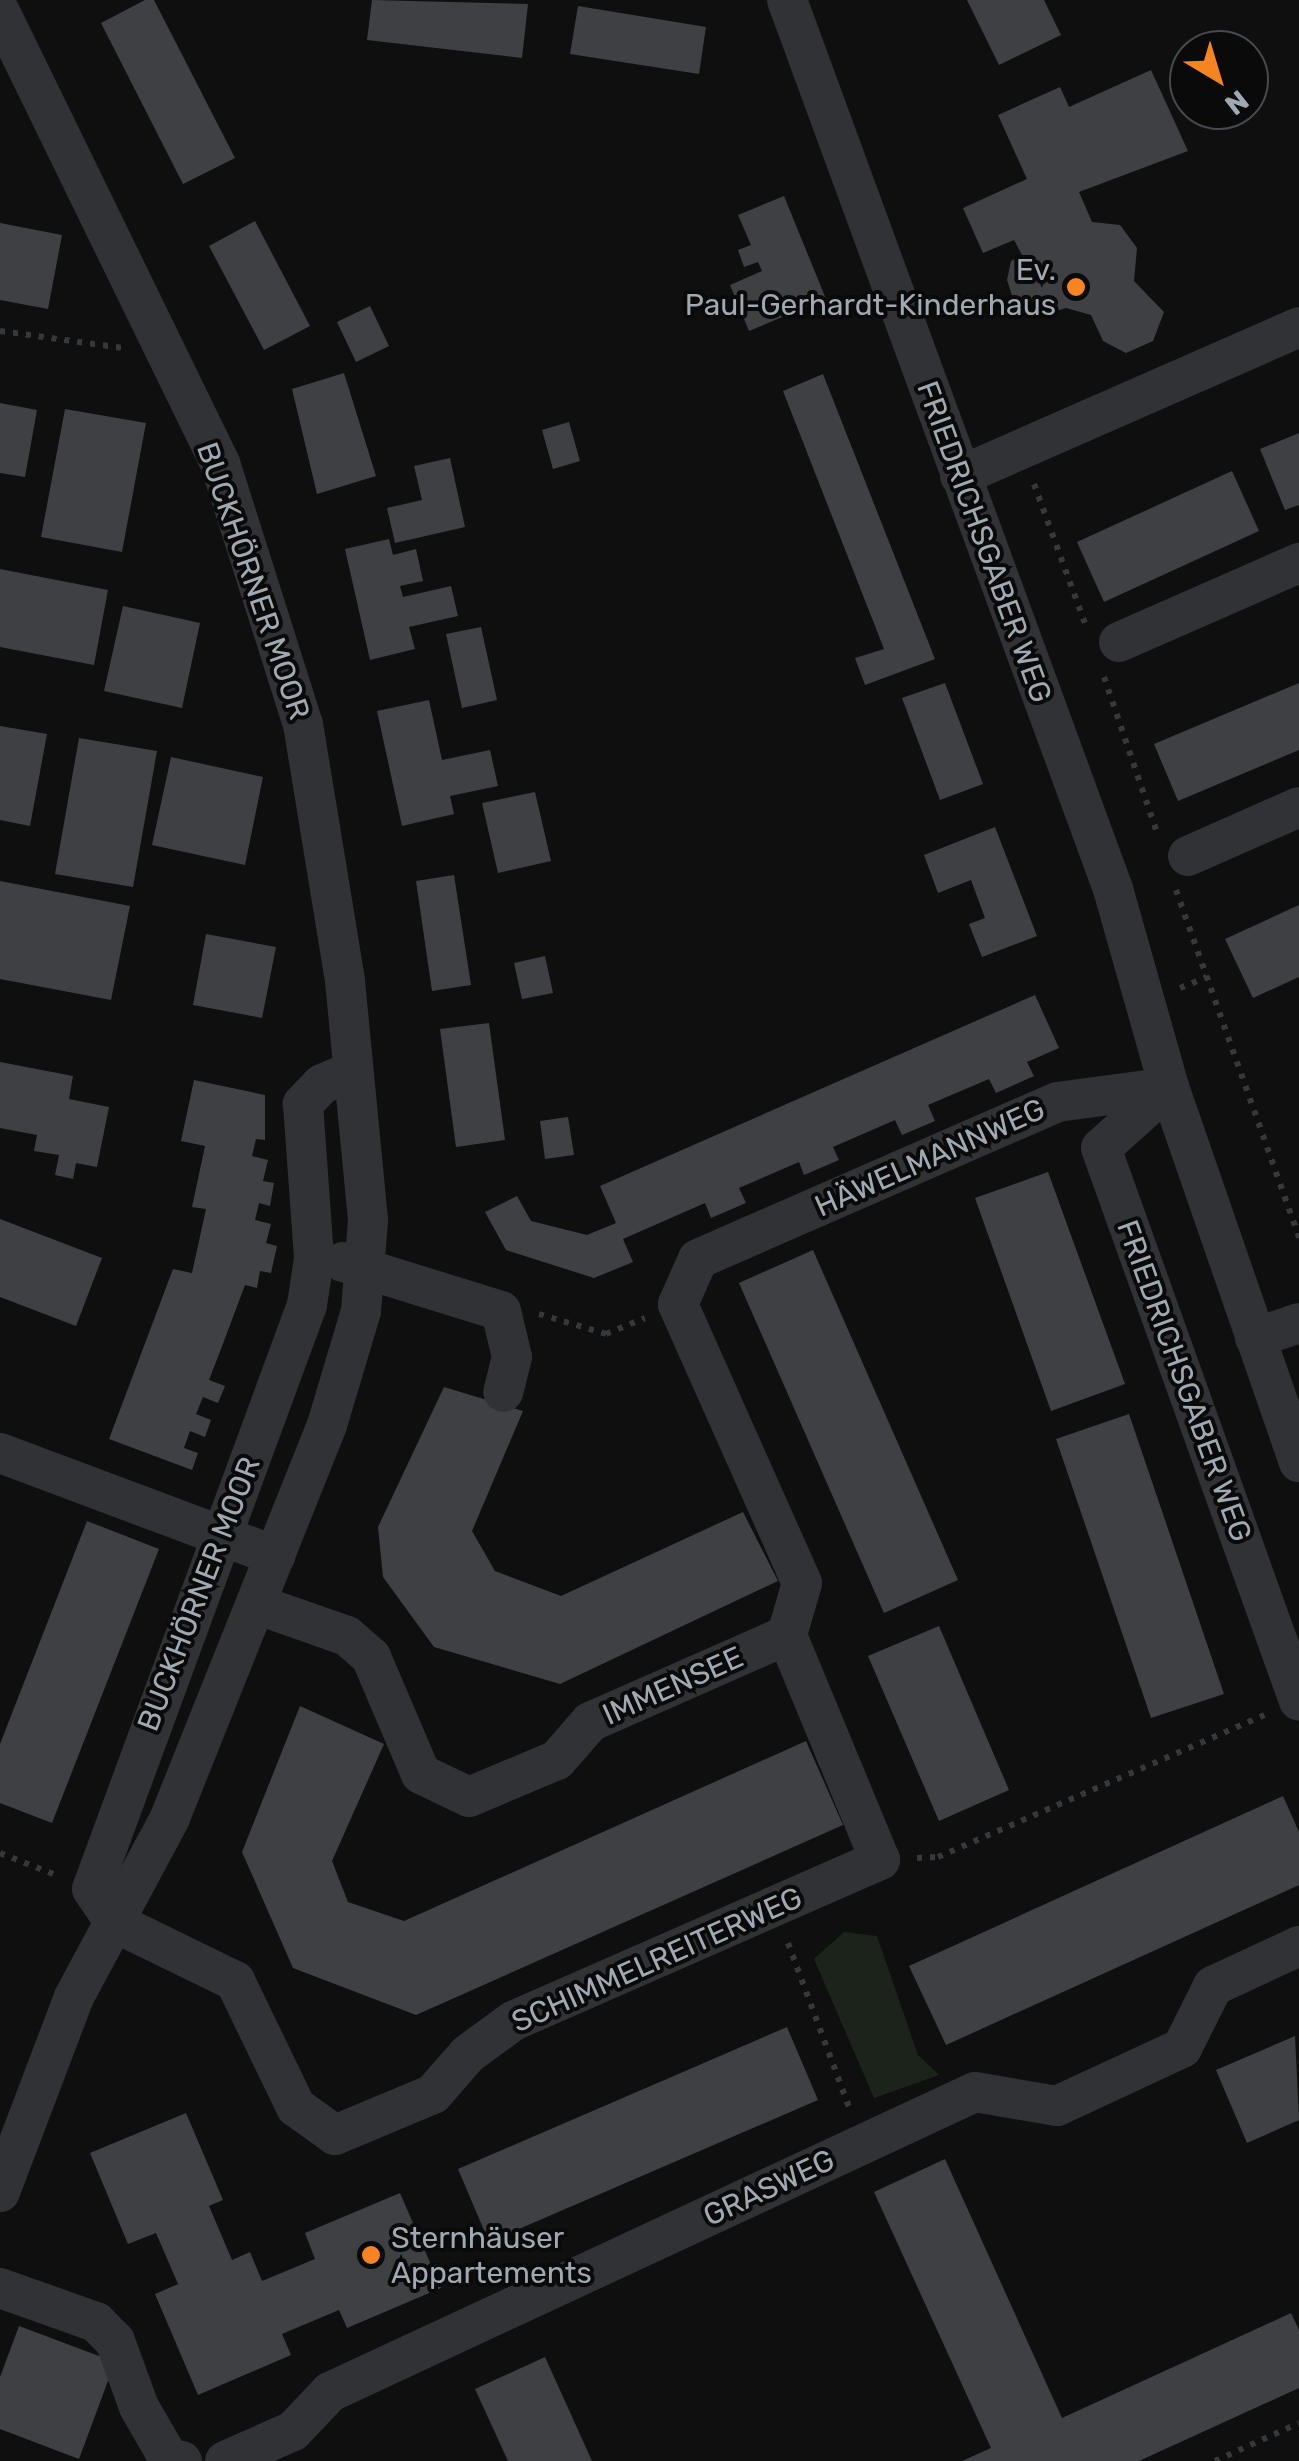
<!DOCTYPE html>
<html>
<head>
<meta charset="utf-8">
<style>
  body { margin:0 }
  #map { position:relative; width:1299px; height:2461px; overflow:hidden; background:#0f0f10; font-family:Rubik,sans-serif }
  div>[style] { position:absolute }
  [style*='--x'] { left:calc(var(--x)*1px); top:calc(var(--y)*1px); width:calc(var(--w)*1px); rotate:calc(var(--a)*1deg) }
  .green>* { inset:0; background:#1c231b }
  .building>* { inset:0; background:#3e4044 }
  .path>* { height:6px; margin-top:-3px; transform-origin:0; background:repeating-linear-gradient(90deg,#36393c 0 5px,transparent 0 13px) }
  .minor>* { height:40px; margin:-20px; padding:0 20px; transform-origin:20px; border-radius:20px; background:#303235 }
  .dots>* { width:28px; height:28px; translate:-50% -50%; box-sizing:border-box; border:5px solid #0a0a0b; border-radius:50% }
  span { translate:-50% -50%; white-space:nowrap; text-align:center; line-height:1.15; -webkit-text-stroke:8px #0a0a0b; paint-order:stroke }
  .poi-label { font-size:30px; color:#a0a9b2 }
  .right { translate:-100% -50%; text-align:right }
  .left { translate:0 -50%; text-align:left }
  .street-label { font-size:30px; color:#a0a9b2 }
  .north { position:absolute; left:1169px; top:30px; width:100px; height:100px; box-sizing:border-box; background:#0a0a0b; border:2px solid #464a4e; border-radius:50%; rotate:142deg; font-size:28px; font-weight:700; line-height:40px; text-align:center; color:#a0a9b2 }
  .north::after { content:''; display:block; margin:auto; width:35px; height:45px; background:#f68421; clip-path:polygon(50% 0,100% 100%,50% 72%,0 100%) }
</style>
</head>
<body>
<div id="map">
  <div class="green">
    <div style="clip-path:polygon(844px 1932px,877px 1936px,918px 2055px,939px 2075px,874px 2098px,814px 1959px)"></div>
  </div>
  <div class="building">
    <div style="clip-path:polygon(145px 0,154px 0,235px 158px,183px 184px,101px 23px)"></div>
    <div style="clip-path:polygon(372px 0,528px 4px,522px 58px,367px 40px)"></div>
    <div style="clip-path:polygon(967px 0,1044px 0,1061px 35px,999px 65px)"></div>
    <div style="clip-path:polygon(578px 6px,706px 27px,699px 74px,570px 54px)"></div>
    <div style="clip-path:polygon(1151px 70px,1188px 151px,1079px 192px,1092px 222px,1120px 225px,1137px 248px,1134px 281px,1164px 312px,1153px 341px,1126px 353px,1103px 341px,1091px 315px,1066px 308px,1038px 317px,1016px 308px,1007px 280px,1011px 261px,1022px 255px,1014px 240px,983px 253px,963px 208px,1027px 179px,998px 115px,1060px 87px,1069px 107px)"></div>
    <div style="clip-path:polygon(784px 196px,826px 299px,749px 331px,730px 285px,762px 271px,758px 262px,744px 267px,738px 250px,751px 245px,738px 215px)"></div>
    <div style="clip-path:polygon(255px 221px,310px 326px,264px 350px,209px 246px)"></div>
    <div style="clip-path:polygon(0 223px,62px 235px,48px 309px,0 300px)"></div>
    <div style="clip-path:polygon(370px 306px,389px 346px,356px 362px,337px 322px)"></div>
    <div style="clip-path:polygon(344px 373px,376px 476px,317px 494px,292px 389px)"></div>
    <div style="clip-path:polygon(823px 374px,935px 659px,865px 685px,855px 658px,884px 649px,783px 391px)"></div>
    <div style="clip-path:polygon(0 403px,37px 410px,25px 477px,0 473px)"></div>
    <div style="clip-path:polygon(65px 409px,146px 423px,122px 552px,41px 537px)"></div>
    <div style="clip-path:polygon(569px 422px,580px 461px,553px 469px,542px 430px)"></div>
    <div style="clip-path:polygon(1299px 433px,1299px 505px,1285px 510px,1260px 449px)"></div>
    <div style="clip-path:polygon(450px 458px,465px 527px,395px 543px,387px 508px,422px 500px,414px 466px)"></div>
    <div style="clip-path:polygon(1232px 471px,1259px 531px,1104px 602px,1077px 542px)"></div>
    <div style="clip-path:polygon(389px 539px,393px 555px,416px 549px,423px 581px,400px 586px,403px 597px,451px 586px,458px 616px,409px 627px,415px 649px,370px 660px,345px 549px)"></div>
    <div style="clip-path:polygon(0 569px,108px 590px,94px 665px,0 647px)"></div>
    <div style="clip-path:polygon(123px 606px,200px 623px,182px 708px,104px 691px)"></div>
    <div style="clip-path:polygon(481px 627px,497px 700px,462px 708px,446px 634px)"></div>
    <div style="clip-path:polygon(945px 683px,983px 784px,940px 800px,902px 698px)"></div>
    <div style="clip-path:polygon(1299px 683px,1299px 750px,1178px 801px,1154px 744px)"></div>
    <div style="clip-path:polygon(429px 700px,442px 760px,490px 750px,498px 786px,450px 796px,454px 814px,402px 826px,377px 711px)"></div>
    <div style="clip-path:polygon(0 726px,47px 734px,30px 826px,0 820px)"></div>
    <div style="clip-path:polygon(79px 738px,157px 751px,133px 887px,55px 874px)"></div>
    <div style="clip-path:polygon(171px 757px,263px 777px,245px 865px,152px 845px)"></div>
    <div style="clip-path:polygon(535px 792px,551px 861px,498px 873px,482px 803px)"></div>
    <div style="clip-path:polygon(995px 827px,1037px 936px,982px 957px,969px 924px,985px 918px,971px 880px,938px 893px,924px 855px)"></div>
    <div style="clip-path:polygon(454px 875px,471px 985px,432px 991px,416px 881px)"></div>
    <div style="clip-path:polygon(0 881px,130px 906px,111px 1000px,0 979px)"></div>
    <div style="clip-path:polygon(1299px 905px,1299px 977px,1253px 998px,1225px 939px)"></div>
    <div style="clip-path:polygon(206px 934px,276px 947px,262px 1018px,193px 1005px)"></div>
    <div style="clip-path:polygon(545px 956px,553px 993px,522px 999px,514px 963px)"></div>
    <div style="clip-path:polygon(1035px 995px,1059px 1048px,1027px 1062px,1034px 1076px,996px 1093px,989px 1079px,928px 1105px,935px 1121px,902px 1135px,895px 1120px,833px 1147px,839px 1160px,804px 1175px,799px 1162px,739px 1188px,746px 1203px,711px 1218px,705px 1203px,623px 1239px,633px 1262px,594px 1278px,506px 1250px,485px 1212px,517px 1196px,531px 1221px,587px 1235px,616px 1223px,600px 1186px)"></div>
    <div style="clip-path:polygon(489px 1023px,505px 1140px,456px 1147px,440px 1029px)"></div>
    <div style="clip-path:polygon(0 1062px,73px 1076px,69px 1099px,109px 1107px,97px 1167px,76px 1163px,73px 1179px,55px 1175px,59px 1155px,34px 1151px,37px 1135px,0 1128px)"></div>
    <div style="clip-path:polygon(194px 1080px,265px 1095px,265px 1140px,256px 1139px,252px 1156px,268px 1160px,263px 1181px,274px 1183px,270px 1206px,259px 1203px,255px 1220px,271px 1224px,266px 1243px,277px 1246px,271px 1273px,260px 1271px,257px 1288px,245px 1285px,221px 1349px,209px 1380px,225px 1386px,218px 1403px,203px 1397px,196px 1414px,211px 1420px,205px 1437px,190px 1431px,184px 1448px,198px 1453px,192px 1470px,109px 1439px,173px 1269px,192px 1273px,206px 1209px,192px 1207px,205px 1146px,181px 1141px)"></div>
    <div style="clip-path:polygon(568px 1117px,574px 1155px,545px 1159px,540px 1121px)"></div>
    <div style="clip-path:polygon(1048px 1172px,1125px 1384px,1051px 1411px,975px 1198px)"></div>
    <div style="clip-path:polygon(0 1219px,102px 1258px,76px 1326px,0 1297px)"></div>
    <div style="clip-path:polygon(813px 1250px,958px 1580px,884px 1613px,739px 1283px)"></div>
    <div style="clip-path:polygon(444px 1387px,523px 1411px,472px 1531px,495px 1571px,561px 1596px,743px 1512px,778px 1581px,560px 1684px,434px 1647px,383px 1577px,378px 1527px)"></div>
    <div style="clip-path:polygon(1129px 1414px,1224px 1694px,1151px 1718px,1056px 1439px)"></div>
    <div style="clip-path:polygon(87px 1521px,159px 1549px,52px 1823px,0 1803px,0 1744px)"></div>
    <div style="clip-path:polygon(939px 1626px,1009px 1790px,939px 1821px,868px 1656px)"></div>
    <div style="clip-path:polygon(300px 1706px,384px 1744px,332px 1861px,348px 1902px,404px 1921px,806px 1741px,843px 1825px,416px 2015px,293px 1968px,242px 1852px)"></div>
    <div style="clip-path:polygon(1283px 1796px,1299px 1832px,1299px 1885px,946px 2045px,909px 1966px)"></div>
    <div style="clip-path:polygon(787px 2027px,818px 2100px,489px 2242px,458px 2169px)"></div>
    <div style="clip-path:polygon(1295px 2036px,1299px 2120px,1247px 2143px,1216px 2070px)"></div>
    <div style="clip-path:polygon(186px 2113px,223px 2200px,209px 2206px,232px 2260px,250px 2252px,262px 2281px,315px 2259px,305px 2233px,400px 2193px,441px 2288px,347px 2328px,339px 2310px,282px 2334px,291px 2355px,198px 2395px,155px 2294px,178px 2284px,156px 2233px,128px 2244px,90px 2153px)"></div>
    <div style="clip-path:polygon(945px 2159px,1062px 2418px,1291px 2313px,1299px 2330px,1299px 2388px,1139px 2461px,962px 2461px,991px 2448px,874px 2192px)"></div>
    <div style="clip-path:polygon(19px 2326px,115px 2362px,79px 2459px,0 2429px,0 2377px)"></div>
    <div style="clip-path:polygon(545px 2357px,592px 2461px,508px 2461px,475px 2389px)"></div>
  </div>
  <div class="path">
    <div style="--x:0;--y:331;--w:124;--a:7.9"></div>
    <div style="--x:1034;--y:484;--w:148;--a:69.9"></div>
    <div style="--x:1104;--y:677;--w:168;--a:71.2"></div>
    <div style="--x:1176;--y:890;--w:369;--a:70.5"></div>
    <div style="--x:1180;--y:988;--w:29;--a:-22"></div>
    <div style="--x:539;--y:1314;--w:70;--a:16.6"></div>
    <div style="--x:606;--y:1334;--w:42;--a:-22.3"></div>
    <div style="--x:0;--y:1853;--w:62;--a:21.6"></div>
    <div style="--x:917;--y:1858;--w:21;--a:-3"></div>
    <div style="--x:938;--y:1857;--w:356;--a:-23.5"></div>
    <div style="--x:788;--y:1943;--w:178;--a:69.6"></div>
    <div style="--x:1215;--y:2461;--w:92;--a:-24.3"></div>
  </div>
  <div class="minor">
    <div style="--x:787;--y:0;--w:947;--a:69.86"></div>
    <div style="--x:1113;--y:889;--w:206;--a:74.2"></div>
    <div style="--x:1169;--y:1087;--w:397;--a:70.9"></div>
    <div style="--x:0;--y:12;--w:502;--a:64"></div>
    <div style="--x:220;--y:463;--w:274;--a:72.4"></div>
    <div style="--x:303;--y:724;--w:260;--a:80.7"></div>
    <div style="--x:345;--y:981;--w:240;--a:84.5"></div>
    <div style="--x:368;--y:1220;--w:91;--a:94.4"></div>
    <div style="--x:361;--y:1311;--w:119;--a:106.6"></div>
    <div style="--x:327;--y:1425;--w:423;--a:111.8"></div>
    <div style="--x:170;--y:1818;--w:203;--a:118.2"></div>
    <div style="--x:74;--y:1997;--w:209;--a:110.8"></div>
    <div style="--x:960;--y:476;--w:370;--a:-23.7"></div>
    <div style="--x:1119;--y:642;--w:197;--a:-23.7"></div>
    <div style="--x:1188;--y:856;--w:121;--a:-23.8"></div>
    <div style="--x:348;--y:1073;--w:28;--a:157"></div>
    <div style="--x:322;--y:1084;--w:28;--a:134"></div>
    <div style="--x:303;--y:1104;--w:155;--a:85.9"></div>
    <div style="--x:314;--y:1259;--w:47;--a:98.7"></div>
    <div style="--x:307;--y:1305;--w:622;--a:110.21"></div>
    <div style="--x:92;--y:1889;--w:40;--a:56"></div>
    <div style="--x:114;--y:1922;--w:135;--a:26"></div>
    <div style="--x:235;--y:1981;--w:140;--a:64.2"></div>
    <div style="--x:296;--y:2107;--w:48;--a:35.7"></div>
    <div style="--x:335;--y:2135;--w:106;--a:-22.7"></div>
    <div style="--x:433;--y:2094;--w:53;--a:-48.8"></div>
    <div style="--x:468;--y:2054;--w:56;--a:-36.3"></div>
    <div style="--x:513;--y:2021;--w:401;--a:-23.7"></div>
    <div style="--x:880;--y:1860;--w:243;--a:-112.5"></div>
    <div style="--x:787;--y:1635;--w:54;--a:-73.9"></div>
    <div style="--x:802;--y:1583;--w:305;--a:-114"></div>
    <div style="--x:678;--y:1304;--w:49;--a:-66"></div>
    <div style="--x:698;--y:1259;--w:392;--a:-23.6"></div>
    <div style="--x:1057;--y:1102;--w:113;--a:-7.6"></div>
    <div style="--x:1169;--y:1087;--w:91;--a:138.1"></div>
    <div style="--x:1101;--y:1148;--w:587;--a:70.3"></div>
    <div style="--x:343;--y:1262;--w:165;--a:17.2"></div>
    <div style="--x:501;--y:1311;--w:47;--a:76.6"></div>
    <div style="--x:512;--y:1357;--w:36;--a:104"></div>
    <div style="--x:1255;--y:1338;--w:46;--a:-18.8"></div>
    <div style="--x:0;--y:1453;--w:294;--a:20.5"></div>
    <div style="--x:256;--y:1604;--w:96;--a:19.4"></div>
    <div style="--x:347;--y:1636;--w:32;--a:41"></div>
    <div style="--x:371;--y:1657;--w:127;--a:66.9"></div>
    <div style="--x:421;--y:1774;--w:53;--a:25.6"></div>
    <div style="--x:469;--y:1797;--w:95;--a:-22.8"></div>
    <div style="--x:557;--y:1760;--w:50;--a:-49"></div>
    <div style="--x:590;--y:1722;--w:215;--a:-23.8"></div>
    <div style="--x:0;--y:2288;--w:102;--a:19.5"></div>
    <div style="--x:96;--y:2322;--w:27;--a:45"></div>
    <div style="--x:115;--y:2341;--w:70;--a:70"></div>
    <div style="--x:139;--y:2407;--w:60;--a:60"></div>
    <div style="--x:169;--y:2459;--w:13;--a:9"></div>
    <div style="--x:225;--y:2461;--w:74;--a:-23.8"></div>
    <div style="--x:293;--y:2431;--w:54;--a:-46.5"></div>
    <div style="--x:330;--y:2392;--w:711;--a:-24.94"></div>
    <div style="--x:975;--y:2092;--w:83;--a:9.7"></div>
    <div style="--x:1057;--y:2106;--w:138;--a:-24.9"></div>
    <div style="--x:1182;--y:2048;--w:69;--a:-63.4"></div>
    <div style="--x:1213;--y:1986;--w:95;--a:-24.9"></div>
  </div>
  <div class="dots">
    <div style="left:1076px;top:287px;background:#f68421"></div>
    <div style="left:371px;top:2255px;background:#f68421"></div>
  </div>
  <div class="poi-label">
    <span class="right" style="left:1056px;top:287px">Ev.<br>Paul-Gerhardt-Kinderhaus</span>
    <span class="left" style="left:391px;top:2255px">Sternhäuser<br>Appartements</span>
  </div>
  <div class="street-label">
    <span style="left:984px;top:542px;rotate:70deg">FRIEDRICHSGABER WEG</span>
    <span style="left:253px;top:581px;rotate:71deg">BUCKHÖRNER MOOR</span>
    <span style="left:930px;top:1158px;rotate:-24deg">HÄWELMANNWEG</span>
    <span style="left:1184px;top:1381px;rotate:70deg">FRIEDRICHSGABER WEG</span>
    <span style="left:199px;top:1594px;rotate:-69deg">BUCKHÖRNER MOOR</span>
    <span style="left:673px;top:1686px;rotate:-24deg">IMMENSEE</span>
    <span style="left:657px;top:1960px;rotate:-24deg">SCHIMMELREITERWEG</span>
    <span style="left:769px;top:2188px;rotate:-25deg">GRASWEG</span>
  </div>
  <div class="north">N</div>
</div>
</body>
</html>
